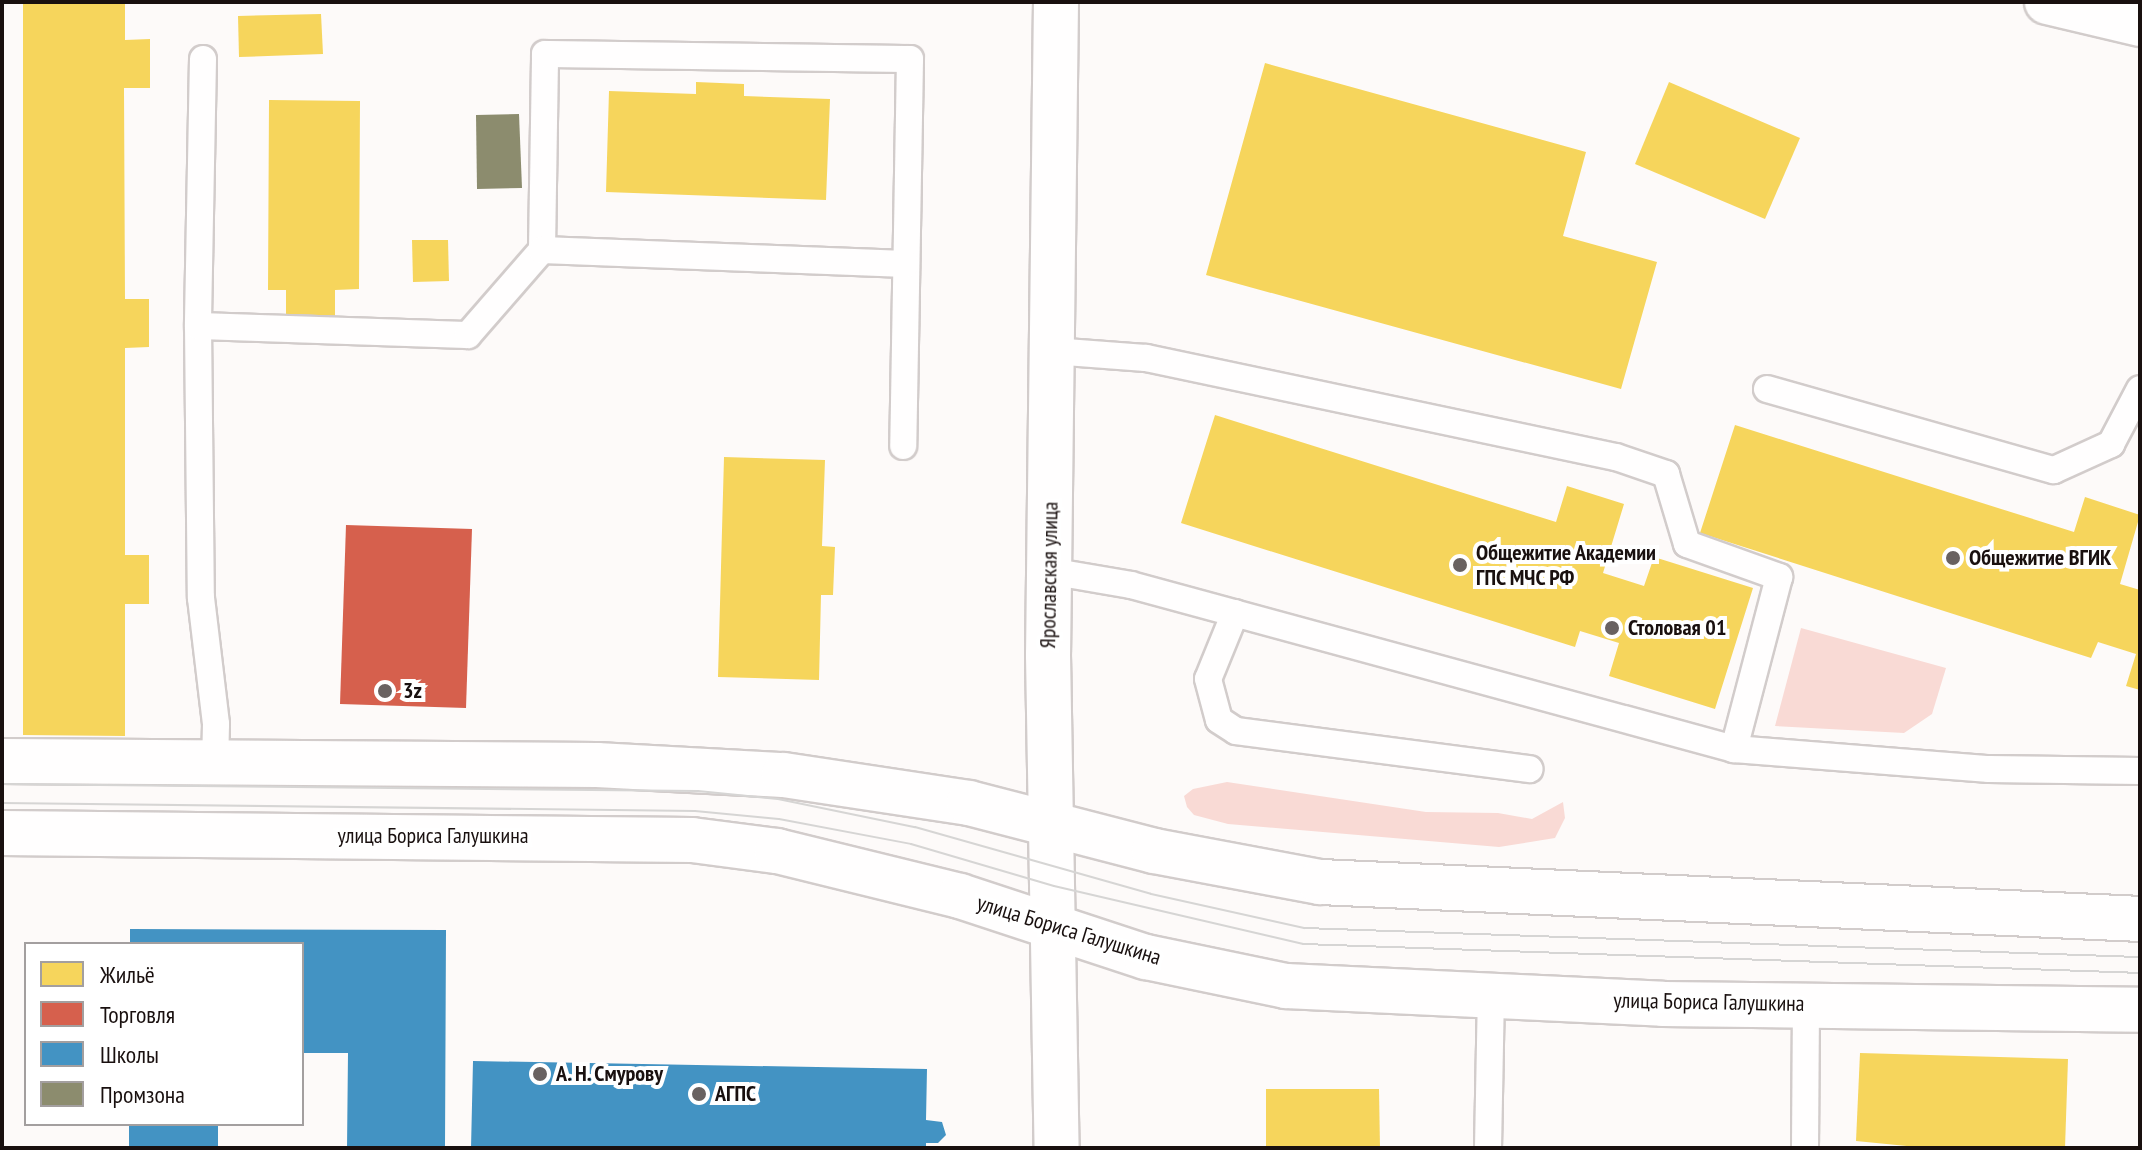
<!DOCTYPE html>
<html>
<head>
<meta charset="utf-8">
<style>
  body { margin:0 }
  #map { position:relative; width:2142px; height:1150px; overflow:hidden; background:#fdfaf9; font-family:"PT Sans Narrow",sans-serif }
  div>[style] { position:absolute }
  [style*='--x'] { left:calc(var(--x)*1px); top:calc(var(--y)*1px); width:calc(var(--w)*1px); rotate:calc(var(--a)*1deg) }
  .green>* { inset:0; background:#f9dad5 }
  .homes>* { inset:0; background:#f6d55c }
  .shops>* { inset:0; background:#d6604d }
  .schools>* { inset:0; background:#4393c3 }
  .industry>* { inset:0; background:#8c8c6e }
  .roads { filter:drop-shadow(2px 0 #d2cccb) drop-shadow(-2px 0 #d2cccb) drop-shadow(0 2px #d2cccb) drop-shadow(0 -2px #d2cccb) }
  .service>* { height:26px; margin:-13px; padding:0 13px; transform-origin:13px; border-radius:13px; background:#fffefe }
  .minor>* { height:44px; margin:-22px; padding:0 22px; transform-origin:22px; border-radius:22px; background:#fffefe }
  .tertiary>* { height:44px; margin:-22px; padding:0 22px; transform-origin:22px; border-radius:22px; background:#fffefe }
  .secondary>* { height:44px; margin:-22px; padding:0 22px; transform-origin:22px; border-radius:22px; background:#fffefe }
  .tram>* { height:2px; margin:-1px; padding:0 1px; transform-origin:1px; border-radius:1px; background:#d6d5d4 }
  .dots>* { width:22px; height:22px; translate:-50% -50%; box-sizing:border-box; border:4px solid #fff; border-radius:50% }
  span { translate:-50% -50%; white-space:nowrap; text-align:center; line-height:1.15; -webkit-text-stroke:8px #fff; paint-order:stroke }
  .poi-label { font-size:22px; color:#19100f; font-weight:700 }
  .left { translate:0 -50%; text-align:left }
  .street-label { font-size:22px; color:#19100f }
  .frame { position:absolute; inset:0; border:4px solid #19100f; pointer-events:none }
  .legend { position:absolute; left:24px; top:942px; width:280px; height:184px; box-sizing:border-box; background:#fff; border:2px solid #a39f9f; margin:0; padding:10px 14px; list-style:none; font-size:24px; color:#19100f }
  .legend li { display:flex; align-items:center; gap:16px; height:40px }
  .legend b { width:40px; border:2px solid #a39f9f }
</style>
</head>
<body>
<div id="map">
  <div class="green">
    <div style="clip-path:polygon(1801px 628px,1946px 668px,1932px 714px,1904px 733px,1775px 726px)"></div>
    <div style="clip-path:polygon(1227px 782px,1426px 812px,1498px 813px,1532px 819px,1563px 802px,1565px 818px,1555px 838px,1499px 847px,1228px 824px,1194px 815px,1187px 807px,1184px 796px,1193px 789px)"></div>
  </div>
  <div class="homes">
    <div style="clip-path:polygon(23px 2px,125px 2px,125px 40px,150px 39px,150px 88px,124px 88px,125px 299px,149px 299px,149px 347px,125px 348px,125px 555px,149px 555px,149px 604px,125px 604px,125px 736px,23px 735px)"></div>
    <div style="clip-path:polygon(321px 14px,323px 54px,239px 57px,238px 16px)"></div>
    <div style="clip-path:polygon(1265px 63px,1586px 152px,1563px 236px,1657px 262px,1621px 389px,1206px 275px)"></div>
    <div style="clip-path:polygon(696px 82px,744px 84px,744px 96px,830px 99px,826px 200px,606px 192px,609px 91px,696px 94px)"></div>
    <div style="clip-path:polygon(1669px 82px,1800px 138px,1765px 219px,1635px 164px)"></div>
    <div style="clip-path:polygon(269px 100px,360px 101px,359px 289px,335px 290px,335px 318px,286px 318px,286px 290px,268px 290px)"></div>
    <div style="clip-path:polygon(412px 240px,448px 240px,449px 281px,413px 282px)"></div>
    <div style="clip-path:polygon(1215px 415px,1556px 522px,1567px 486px,1624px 504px,1603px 573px,1644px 586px,1654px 557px,1753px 588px,1715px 709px,1609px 676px,1619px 643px,1580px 631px,1575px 647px,1181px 523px)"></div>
    <div style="clip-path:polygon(1735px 425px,2074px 532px,2085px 497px,2140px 515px,2120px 584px,2140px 590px,2140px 690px,2126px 686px,2136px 654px,2098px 642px,2091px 658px,1700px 533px)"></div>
    <div style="clip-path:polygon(724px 457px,825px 460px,822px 546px,835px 547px,833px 595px,821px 595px,819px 680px,718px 677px)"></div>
    <div style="clip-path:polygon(1860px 1053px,2068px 1059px,2065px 1148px,1927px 1148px,1856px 1141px)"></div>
    <div style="clip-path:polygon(1266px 1089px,1379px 1089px,1380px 1148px,1266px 1148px)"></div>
  </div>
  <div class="shops">
    <div style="clip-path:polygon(346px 525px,472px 529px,466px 708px,340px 704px)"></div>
  </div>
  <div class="schools">
    <div style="clip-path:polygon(130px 929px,446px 930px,445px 1148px,347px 1148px,348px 1053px,302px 1053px,302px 944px,130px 944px)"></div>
    <div style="clip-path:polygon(473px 1061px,927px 1069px,926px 1120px,942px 1122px,946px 1135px,938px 1143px,926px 1143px,926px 1148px,471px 1148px)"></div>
    <div style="clip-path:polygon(129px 1124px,218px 1124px,218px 1148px,129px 1148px)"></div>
  </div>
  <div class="industry">
    <div style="clip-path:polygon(519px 114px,522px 188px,477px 189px,476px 115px)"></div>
  </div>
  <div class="roads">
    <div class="service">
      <div style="--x:203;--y:59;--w:267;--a:91.1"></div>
      <div style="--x:198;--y:326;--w:272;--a:89.4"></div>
      <div style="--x:201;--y:598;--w:127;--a:83.2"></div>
      <div style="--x:216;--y:724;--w:43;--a:91.3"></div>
      <div style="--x:542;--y:250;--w:196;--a:-89.1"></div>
      <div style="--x:545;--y:54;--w:365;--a:0.8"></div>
      <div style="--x:910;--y:59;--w:387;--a:91"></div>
      <div style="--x:198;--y:326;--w:270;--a:1.9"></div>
      <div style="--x:468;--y:335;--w:113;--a:-49"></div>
      <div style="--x:542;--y:250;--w:364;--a:2.2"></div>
      <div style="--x:1052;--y:351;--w:94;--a:4.3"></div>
      <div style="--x:1146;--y:358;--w:480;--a:11.9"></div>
      <div style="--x:1616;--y:457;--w:53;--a:18.8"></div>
      <div style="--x:1666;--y:474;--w:73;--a:73.3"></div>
      <div style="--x:1687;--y:544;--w:98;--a:19.7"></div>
      <div style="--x:1779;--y:577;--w:178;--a:104.7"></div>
      <div style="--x:1767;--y:389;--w:298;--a:15.8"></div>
      <div style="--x:2054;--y:470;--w:63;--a:-24.5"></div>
      <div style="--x:2111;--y:444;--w:62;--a:-62.2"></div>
      <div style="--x:1049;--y:571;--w:83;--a:9.7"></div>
      <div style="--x:1131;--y:585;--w:625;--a:15.21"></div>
      <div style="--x:1734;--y:749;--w:256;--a:4.5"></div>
      <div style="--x:1989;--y:769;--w:151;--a:0.8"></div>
      <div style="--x:1235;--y:613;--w:71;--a:112.2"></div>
      <div style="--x:1208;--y:679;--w:42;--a:75"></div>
      <div style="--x:1219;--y:720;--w:20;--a:33"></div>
      <div style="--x:1236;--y:731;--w:296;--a:7.4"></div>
      <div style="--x:1488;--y:1148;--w:153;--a:-88.9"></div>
      <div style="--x:1805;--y:1148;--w:145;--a:-89.6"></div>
    </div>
    <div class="minor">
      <div style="--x:2047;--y:2;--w:96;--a:13.3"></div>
    </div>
    <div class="tertiary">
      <div style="--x:1056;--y:2;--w:653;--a:90.7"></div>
      <div style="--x:1048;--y:655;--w:493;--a:89"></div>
    </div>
    <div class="secondary">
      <div style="--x:2;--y:761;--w:595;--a:0.39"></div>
      <div style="--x:597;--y:765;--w:187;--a:3.1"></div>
      <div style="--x:784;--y:775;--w:187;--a:8.6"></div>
      <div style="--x:969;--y:803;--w:191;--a:14.5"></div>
      <div style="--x:1154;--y:851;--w:169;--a:10.6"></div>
      <div style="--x:1320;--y:882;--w:821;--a:2.58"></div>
      <div style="--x:2;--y:833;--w:690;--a:0.58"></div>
      <div style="--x:692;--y:840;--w:86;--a:7.4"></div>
      <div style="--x:777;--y:851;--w:188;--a:13.8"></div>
      <div style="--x:960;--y:896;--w:196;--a:18.2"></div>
      <div style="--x:1146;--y:957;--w:143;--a:11.7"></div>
      <div style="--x:1286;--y:986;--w:377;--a:2.7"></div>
      <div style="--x:1663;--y:1004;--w:477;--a:0.7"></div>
    </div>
  </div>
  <div class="tram">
    <div style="--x:2;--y:784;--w:696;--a:0.58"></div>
    <div style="--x:698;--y:791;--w:80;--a:5.7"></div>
    <div style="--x:778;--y:799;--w:140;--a:11.6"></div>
    <div style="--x:915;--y:827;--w:245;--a:15.8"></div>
    <div style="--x:1151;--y:894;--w:157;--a:12.5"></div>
    <div style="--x:1304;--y:928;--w:837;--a:1.99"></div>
    <div style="--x:2;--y:803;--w:693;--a:0.66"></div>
    <div style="--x:695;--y:811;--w:84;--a:5.4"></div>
    <div style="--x:779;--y:819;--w:134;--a:10.7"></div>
    <div style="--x:911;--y:844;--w:149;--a:16.4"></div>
    <div style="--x:1054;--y:886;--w:256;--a:13.1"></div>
    <div style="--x:1303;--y:944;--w:838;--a:1.98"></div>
  </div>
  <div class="dots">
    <div style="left:1953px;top:558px;background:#696261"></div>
    <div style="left:1460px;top:565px;background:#696261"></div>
    <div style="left:1612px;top:628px;background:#696261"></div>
    <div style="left:385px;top:691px;background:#696261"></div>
    <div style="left:540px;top:1074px;background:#696261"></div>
    <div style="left:699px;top:1094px;background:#696261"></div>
  </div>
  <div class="poi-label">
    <span class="left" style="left:1476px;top:565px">Общежитие Академии<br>ГПС МЧС РФ</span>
    <span class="left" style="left:1969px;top:558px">Общежитие ВГИК</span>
    <span class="left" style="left:1628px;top:628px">Столовая 01</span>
    <span class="left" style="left:403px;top:691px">3z</span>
    <span class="left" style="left:556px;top:1074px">А. Н. Смурову</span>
    <span class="left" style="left:715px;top:1094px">АГПС</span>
  </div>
  <div class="street-label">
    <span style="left:1049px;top:575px;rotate:-89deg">Ярославская улица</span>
    <span style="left:433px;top:836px">улица Бориса Галушкина</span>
    <span style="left:1069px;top:930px;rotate:17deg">улица Бориса Галушкина</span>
    <span style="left:1709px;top:1002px;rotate:1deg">улица Бориса Галушкина</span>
  </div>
  <div class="frame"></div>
  <ul class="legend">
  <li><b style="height:22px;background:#f6d55c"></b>Жильё</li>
  <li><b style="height:22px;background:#d6604d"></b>Торговля</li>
  <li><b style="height:22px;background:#4393c3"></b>Школы</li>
  <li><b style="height:22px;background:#8c8c6e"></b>Промзона</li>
  </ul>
</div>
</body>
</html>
